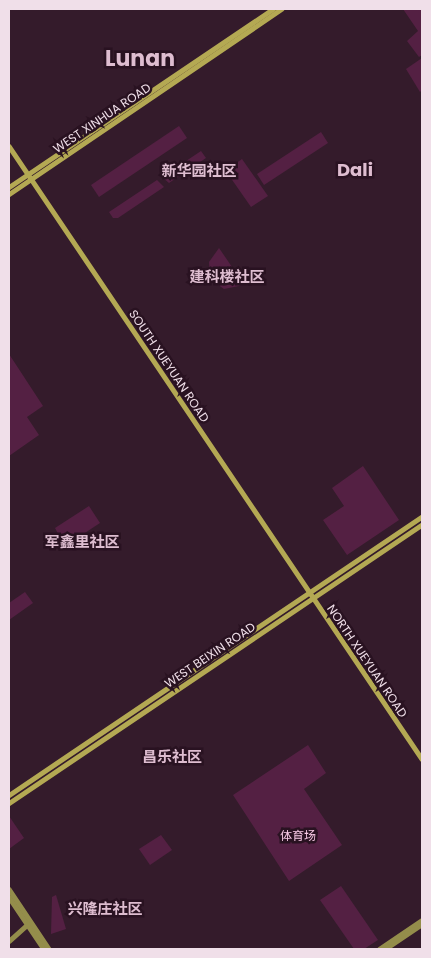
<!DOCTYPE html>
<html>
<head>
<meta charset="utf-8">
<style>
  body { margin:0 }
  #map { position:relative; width:431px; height:958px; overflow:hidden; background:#341b2b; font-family:Poppins,"Noto Sans SC",sans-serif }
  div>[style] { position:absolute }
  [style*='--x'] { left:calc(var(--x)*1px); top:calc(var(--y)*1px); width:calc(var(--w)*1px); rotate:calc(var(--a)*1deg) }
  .green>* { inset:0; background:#542043 }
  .secondary>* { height:4.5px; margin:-2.25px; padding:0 2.25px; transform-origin:2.25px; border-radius:2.25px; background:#948d4b }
  .primary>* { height:4.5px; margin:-2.25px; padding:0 2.25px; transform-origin:2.25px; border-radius:2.25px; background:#b4a953 }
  span { translate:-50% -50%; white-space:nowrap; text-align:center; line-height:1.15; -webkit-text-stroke:5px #291221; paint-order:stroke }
  .street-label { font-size:12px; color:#f0dfe9 }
  .park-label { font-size:12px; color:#facbe7 }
  .quarter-label { font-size:15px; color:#debdd0; font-weight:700 }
  .district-label { font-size:18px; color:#debdd0; font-weight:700 }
  .town-label { font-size:22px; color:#debdd0; font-weight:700 }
  .frame { position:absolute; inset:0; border:10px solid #f0dfe9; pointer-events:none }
</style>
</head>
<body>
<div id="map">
  <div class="green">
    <div style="clip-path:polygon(403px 9px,422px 9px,422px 55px,419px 57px,407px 41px,418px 31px)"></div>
    <div style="clip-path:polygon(422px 58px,422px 90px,420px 92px,406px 69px)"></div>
    <div style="clip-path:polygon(179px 126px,187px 138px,99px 197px,91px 185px)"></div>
    <div style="clip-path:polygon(321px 132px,328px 143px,264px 185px,257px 174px)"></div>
    <div style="clip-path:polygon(201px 151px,206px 158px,169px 183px,162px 177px)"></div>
    <div style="clip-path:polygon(242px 159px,268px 196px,251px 207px,228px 174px,228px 169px)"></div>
    <div style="clip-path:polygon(157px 180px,164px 187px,118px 218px,113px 218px,109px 212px)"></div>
    <div style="clip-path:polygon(219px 248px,243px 283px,239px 286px,224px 289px,210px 279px,209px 262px)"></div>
    <div style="clip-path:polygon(9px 354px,43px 406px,27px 417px,39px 435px,9px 456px)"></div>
    <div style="clip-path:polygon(363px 466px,399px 520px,347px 555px,323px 520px,344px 506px,332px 488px)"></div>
    <div style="clip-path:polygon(89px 506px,100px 523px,68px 544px,63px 543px,55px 528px)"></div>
    <div style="clip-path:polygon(25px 592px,33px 603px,9px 620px,9px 603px)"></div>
    <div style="clip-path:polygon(308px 745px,326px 773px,304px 789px,342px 845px,289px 881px,233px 795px)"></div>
    <div style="clip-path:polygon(9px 816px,24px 838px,9px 849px)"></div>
    <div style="clip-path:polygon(161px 835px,172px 850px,150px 865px,139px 849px)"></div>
    <div style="clip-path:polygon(341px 886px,378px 940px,364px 949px,354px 949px,320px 900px)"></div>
    <div style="clip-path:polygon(56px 895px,66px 929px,51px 934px,52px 897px)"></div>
  </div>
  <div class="secondary">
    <div style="--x:9;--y:889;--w:72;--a:56.3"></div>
    <div style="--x:9;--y:897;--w:63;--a:56.1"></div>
    <div style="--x:9;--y:941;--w:25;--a:-42"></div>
    <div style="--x:379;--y:949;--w:52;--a:-34"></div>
    <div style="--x:385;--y:949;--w:45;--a:-34"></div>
  </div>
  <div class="primary">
    <div style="--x:9;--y:146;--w:739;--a:56.03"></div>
    <div style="--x:9;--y:187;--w:318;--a:-34"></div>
    <div style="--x:9;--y:194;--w:329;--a:-34.2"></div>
    <div style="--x:9;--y:795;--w:498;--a:-34"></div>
    <div style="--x:9;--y:803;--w:498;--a:-34"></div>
  </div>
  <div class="street-label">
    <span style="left:102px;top:118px;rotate:-34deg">WEST XINHUA ROAD</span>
    <span style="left:169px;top:366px;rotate:56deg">SOUTH XUEYUAN ROAD</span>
    <span style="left:210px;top:655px;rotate:-34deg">WEST BEIXIN ROAD</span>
    <span style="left:367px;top:661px;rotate:56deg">NORTH XUEYUAN ROAD</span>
  </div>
  <div class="park-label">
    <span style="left:298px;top:836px">体育场</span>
  </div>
  <div class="quarter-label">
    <span style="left:199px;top:171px">新华园社区</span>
    <span style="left:227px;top:277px">建科楼社区</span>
    <span style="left:82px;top:542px">军鑫里社区</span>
    <span style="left:172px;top:757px">昌乐社区</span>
    <span style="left:105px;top:909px">兴隆庄社区</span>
  </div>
  <div class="district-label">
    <span style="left:355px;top:170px">Dali</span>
  </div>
  <div class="town-label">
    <span style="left:140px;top:59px">Lunan</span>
  </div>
  <div class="frame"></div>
</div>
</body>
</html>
